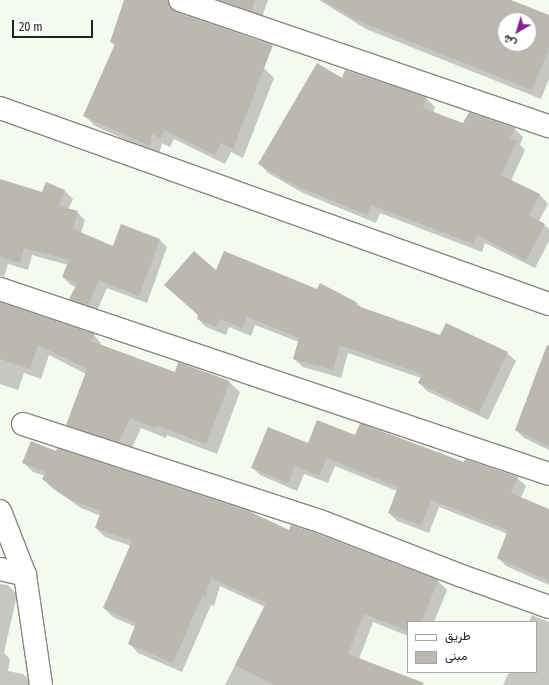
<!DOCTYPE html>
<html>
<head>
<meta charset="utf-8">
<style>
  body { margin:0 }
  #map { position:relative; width:549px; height:685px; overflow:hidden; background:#f5faf1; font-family:"Fira Sans Condensed",Vazirmatn,sans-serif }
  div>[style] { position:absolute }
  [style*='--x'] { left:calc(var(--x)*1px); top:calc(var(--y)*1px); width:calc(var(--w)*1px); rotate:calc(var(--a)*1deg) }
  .shadow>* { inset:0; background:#0003 }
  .building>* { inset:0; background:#bab8b0 }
  .roads { filter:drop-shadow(1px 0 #858982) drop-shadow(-1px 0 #858982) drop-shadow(0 1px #858982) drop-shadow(0 -1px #858982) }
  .minor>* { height:22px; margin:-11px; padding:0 11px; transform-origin:11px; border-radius:11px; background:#fff }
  span { translate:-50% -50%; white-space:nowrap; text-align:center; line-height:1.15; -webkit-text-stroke:3px #fff; paint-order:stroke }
  .legend { position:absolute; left:407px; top:621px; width:130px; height:52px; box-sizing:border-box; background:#fff; border:1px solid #a7a7a6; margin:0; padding:5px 7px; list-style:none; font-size:12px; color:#222421 }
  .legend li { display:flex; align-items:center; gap:8px; height:20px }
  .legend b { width:20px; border:1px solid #a7a7a6 }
  .north { position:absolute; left:497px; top:12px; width:40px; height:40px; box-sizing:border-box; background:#fff; border:1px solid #a7a7a6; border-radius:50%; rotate:218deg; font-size:11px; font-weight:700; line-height:16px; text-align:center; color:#222421 }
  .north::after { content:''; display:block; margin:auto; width:14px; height:18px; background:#82218c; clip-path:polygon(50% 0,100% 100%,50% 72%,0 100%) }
  .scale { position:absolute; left:12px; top:20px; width:81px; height:18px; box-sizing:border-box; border:2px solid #222421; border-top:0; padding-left:5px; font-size:12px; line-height:14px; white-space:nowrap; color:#222421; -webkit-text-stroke:3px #fff; paint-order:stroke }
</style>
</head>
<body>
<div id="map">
  <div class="shadow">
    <div style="clip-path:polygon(125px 0,182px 0,178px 7px,177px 13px,264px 68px,274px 78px,243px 158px,231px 152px,225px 164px,174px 139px,170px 147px,162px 143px,159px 155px,95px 126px,85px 116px,115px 46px,111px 42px)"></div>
    <div style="clip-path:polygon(201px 0,268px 0,261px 20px)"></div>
    <div style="clip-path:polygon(evenodd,319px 0,508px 0,549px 16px,549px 79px,541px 99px,366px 29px,319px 0,505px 20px,529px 20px,529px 44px,505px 44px,505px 20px)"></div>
    <div style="clip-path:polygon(343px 79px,426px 98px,435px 107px,433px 113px,464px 125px,514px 128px,523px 137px,520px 145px,525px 150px,511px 181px,540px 195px,548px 204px,539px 221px,549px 229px,549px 241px,535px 268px,485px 243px,482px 252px,380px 213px,376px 223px,303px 193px,268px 173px,260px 164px)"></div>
    <div style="clip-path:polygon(0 180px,43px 193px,46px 184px,65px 191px,73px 199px,68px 210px,77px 212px,85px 220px,81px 233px,113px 248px,160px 240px,167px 247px,147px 303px,107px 288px,96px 313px,78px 307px,70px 299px,76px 287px,71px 285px,63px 277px,68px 265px,32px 255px,28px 270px,8px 264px,4px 277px,0 276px)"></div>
    <div style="clip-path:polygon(216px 272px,318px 290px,356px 302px,362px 308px,441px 336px,507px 353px,516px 361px,488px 420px,427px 391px,419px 383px,421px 378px,348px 353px,341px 378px,303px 367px,294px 359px,299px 342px,255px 325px,251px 336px,229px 327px,226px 335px,206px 327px,198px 319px)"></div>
    <div style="clip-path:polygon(0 303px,94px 335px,104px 347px,175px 373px,229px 382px,240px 392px,217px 454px,167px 435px,166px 438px,141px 428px,130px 452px,78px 435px,67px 425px,86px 374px,49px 355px,41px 379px,24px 373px,18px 390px,0 384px)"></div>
    <div style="clip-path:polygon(549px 383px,549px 450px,524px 438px,516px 430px)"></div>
    <div style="clip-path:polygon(356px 437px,517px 478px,526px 486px,521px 498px,549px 510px,549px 585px,506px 566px,498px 558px,508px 534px,439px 507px,429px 533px,397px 521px,389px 513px,397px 491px,335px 466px,328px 483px,304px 474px,297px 491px,260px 475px,252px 467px,308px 445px)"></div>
    <div style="clip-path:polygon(24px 463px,290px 531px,438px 581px,447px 590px,434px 622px,408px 622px,408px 636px,373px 622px,359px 659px,397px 685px,225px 685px,265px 607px,220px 586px,214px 606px,211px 605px,182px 672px,138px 653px,129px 643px,136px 627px,113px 617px,104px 608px,131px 546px,105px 537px,96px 528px,101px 516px,81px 508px,52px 488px,43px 479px,45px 476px,33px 472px)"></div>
    <div style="clip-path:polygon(0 584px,8px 585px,17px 595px,4px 653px,10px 659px,8px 671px,23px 674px,33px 683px,32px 685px,0 685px)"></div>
    <div style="clip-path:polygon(532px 615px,549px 622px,549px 685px,503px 685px,509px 672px,536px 672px,536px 622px,529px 622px)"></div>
  </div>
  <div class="building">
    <div style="clip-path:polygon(124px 0,168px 0,170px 8px,176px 12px,273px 45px,233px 149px,221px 143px,215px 155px,164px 130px,160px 138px,152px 134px,150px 146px,83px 116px,115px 44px,110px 42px)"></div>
    <div style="clip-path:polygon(219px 0,255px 0,252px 11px)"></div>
    <div style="clip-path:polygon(evenodd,323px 0,511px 0,549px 15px,549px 49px,532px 90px,356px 20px,323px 0,505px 20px,529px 20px,529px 44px,505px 44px,505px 20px)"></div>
    <div style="clip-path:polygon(317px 63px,342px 78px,345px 70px,427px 97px,423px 108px,463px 123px,469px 112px,515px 128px,510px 138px,517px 141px,501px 175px,540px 194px,529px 215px,545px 224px,526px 261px,477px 235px,473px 244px,371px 205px,367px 215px,294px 185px,258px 164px)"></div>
    <div style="clip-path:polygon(0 179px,42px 192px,46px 182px,65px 190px,59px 206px,78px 211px,73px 229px,113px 246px,121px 224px,160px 239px,139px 296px,99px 280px,88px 305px,69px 299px,77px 284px,62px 277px,69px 260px,24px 248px,20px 263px,0 257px)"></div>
    <div style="clip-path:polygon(194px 251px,216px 270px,224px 251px,317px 289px,320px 283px,356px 302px,355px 305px,440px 335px,446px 323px,508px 352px,479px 413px,418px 383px,422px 374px,340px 345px,333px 370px,293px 359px,299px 338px,247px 317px,242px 328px,220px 319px,217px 327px,197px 319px,198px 315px,164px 285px)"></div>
    <div style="clip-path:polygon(0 302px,95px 334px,91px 341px,175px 372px,178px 362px,230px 381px,206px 444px,156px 425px,155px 428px,130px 418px,119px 442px,66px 425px,87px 369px,38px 345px,30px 369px,0 359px)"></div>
    <div style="clip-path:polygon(547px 345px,549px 346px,549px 446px,515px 430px)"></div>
    <div style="clip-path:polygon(317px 420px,355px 435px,360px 423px,464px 462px,465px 459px,518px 477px,511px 493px,549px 509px,549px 581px,497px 558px,508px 530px,431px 500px,421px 526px,388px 513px,398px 487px,327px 458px,319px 476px,295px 466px,288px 483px,251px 468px,268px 427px,308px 443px)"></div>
    <div style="clip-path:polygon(31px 441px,56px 451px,57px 448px,249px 511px,289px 530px,291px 525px,316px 533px,438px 580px,422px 622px,408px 622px,408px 631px,364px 614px,348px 654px,424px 683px,423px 685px,275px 685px,235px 665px,266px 603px,211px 578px,205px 597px,202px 596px,173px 663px,128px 644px,136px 623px,103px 608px,132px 541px,95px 528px,101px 511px,71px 500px,42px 479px,46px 472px,22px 463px)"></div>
  </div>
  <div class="roads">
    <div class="minor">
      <div style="--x:180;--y:0;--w:390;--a:18.9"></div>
      <div style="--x:0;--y:108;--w:583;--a:19.65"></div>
      <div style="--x:0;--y:289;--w:579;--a:18.62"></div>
      <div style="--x:23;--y:424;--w:312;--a:18.1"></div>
      <div style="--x:320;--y:521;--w:152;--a:21.2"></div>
      <div style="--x:462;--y:576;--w:92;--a:19.6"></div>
      <div style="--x:0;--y:511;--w:69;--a:68.7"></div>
      <div style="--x:0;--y:569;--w:26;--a:13"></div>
      <div style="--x:25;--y:575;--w:111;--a:81.7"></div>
    </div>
  </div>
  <ul class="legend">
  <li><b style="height:5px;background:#fff"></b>طريق</li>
  <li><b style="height:11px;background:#bab8b0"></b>مبنى</li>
  </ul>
  <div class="north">ش</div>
  <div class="scale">20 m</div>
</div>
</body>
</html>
